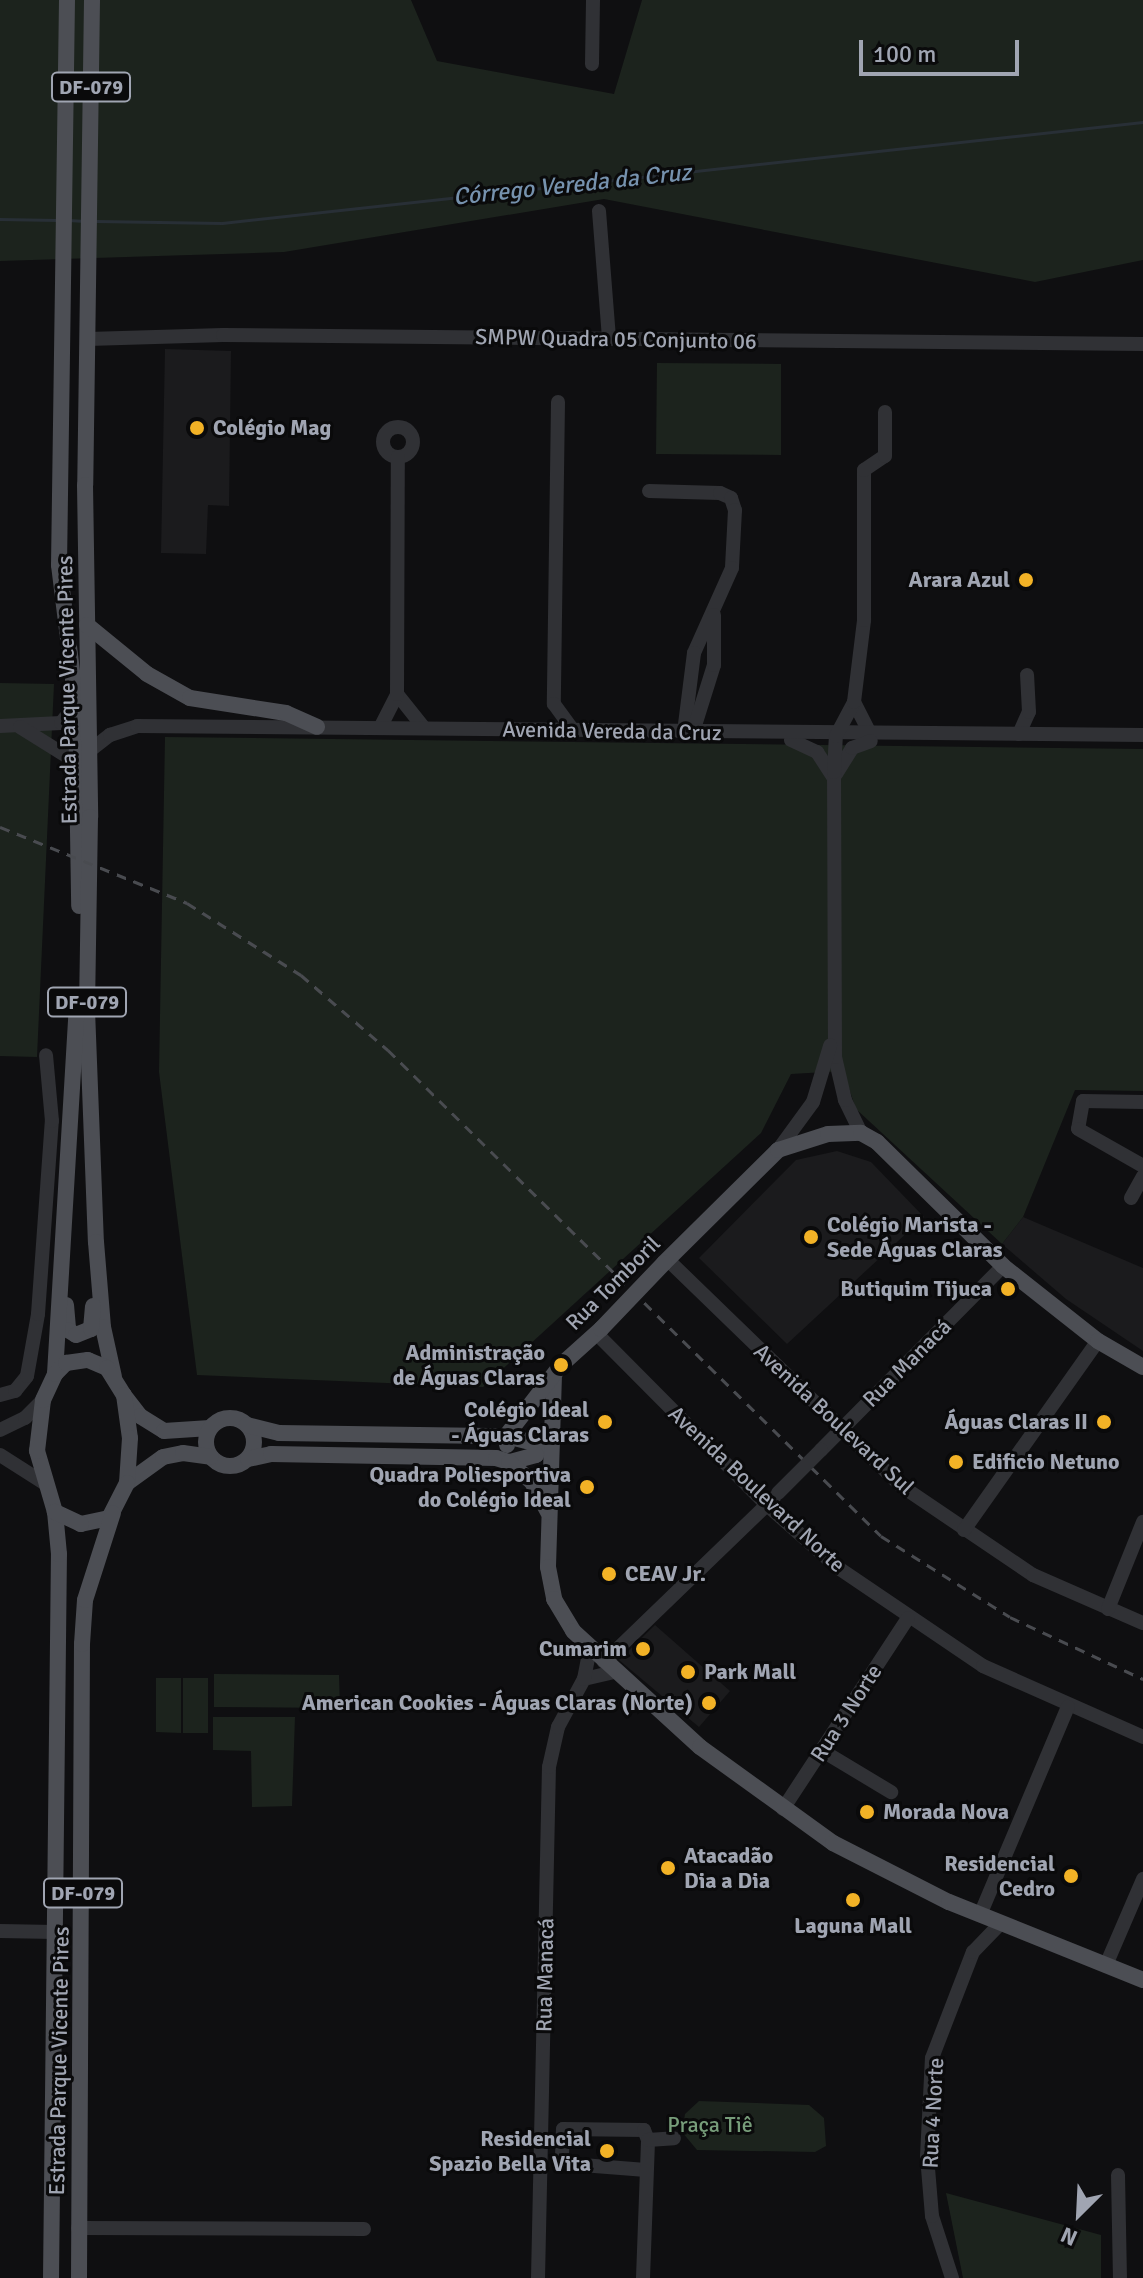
<!DOCTYPE html>
<html>
<head>
<meta charset="utf-8">
<style>
  body { margin:0 }
  #map { position:relative; width:1143px; height:2278px; overflow:hidden; background:#0f0f11; font-family:Signika,sans-serif }
  div>[style] { position:absolute }
  [style*='--x'] { left:calc(var(--x)*1px); top:calc(var(--y)*1px); width:calc(var(--w)*1px); rotate:calc(var(--a)*1deg) }
  .built>* { inset:0; background:#1b1b1d }
  .green>* { inset:0; background:#1c231d }
  .stream>* { height:3px; margin:-1.5px; padding:0 1.5px; transform-origin:1.5px; border-radius:1.5px; background:#282f36 }
  .minor>* { height:14px; margin:-7px; padding:0 7px; transform-origin:7px; border-radius:7px; background:#303135 }
  .minor>.ring { margin:-7px; padding:0; box-sizing:content-box; background:none; border:14px solid #303135; border-radius:50% }
  .major>* { height:16px; margin:-8px; padding:0 8px; transform-origin:8px; border-radius:8px; background:#4c4e54 }
  .major>.ring { margin:-8px; padding:0; box-sizing:content-box; background:none; border:16px solid #4c4e54; border-radius:50% }
  .rail>* { height:3px; margin-top:-1.5px; transform-origin:0; background:repeating-linear-gradient(90deg,#494b50 0 10px,transparent 0 18px) }
  .minor-bridge>* { height:14px; margin:-7px; padding:0 7px; transform-origin:7px; border-radius:7px; background:#303135 }
  .major-bridge>* { height:16px; margin:-8px; padding:0 8px; transform-origin:8px; border-radius:8px; background:#4c4e54 }
  .dots>* { width:22px; height:22px; translate:-50% -50%; box-sizing:border-box; border:4px solid #0a0a0b; border-radius:50% }
  span { translate:-50% -50%; white-space:nowrap; text-align:center; line-height:1.15; -webkit-text-stroke:6px #0a0a0b; paint-order:stroke }
  .shield-label span { padding:2px 6px; background:#0a0a0b; border:2px solid; border-radius:6px; -webkit-text-stroke-width:0 }
  .shield-label { font-size:20px; color:#a0a5b2; font-weight:700 }
  .street-label { font-size:22px; color:#a0a5b2 }
  .poi-label { font-size:22px; color:#a0a5b2; font-weight:700 }
  .left { translate:0 -50%; text-align:left }
  .right { translate:-100% -50%; text-align:right }
  .park-label { font-size:22px; color:#779d7a }
  .water-label { font-size:24px; color:#7692ae; font-style:italic }
  .north { position:absolute; left:1039px; top:2174px; width:80px; height:80px; -webkit-text-stroke:6px #0a0a0b; paint-order:stroke; rotate:204deg; font-size:22px; font-weight:700; line-height:32px; text-align:center; color:#a0a5b2 }
  .north::after { content:''; display:block; margin:auto; width:28px; height:36px; background:#a0a5b2; clip-path:polygon(50% 0,100% 100%,50% 72%,0 100%) }
  .scale { position:absolute; left:859px; top:40px; width:160px; height:36px; box-sizing:border-box; border:4px solid #a0a5b2; border-top:0; padding-left:10px; font-size:24px; line-height:28px; white-space:nowrap; color:#a0a5b2; -webkit-text-stroke:6px #0a0a0b; paint-order:stroke }
</style>
</head>
<body>
<div id="map">
  <div class="built">
    <div style="clip-path:polygon(165px 349px,231px 351px,229px 506px,208px 505px,206px 554px,161px 553px)"></div>
    <div style="clip-path:polygon(837px 1151px,871px 1162px,924px 1217px,787px 1344px,699px 1258px,796px 1160px)"></div>
    <div style="clip-path:polygon(1023px 1217px,1143px 1268px,1143px 1351px,1066px 1299px,1002px 1244px)"></div>
    <div style="clip-path:polygon(655px 1625px,730px 1691px,699px 1727px,619px 1660px)"></div>
  </div>
  <div class="green">
    <div style="clip-path:polygon(0 0,411px 0,437px 61px,614px 94px,642px 0,1143px 0,1143px 260px,1035px 282px,604px 199px,284px 252px,0 261px)"></div>
    <div style="clip-path:polygon(657px 363px,781px 364px,781px 455px,656px 454px)"></div>
    <div style="clip-path:polygon(0 683px,54px 684px,37px 1057px,0 1056px)"></div>
    <div style="clip-path:polygon(165px 737px,1143px 749px,1143px 1091px,1075px 1090px,1023px 1217px,1002px 1244px,856px 1109px,843px 1071px,791px 1074px,761px 1133px,483px 1387px,197px 1375px,159px 1072px)"></div>
    <div style="clip-path:polygon(214px 1674px,339px 1675px,340px 1708px,214px 1707px)"></div>
    <div style="clip-path:polygon(156px 1678px,181px 1678px,181px 1733px,156px 1732px)"></div>
    <div style="clip-path:polygon(183px 1678px,208px 1678px,208px 1733px,183px 1733px)"></div>
    <div style="clip-path:polygon(213px 1717px,295px 1717px,292px 1806px,252px 1807px,251px 1751px,213px 1750px)"></div>
    <div style="clip-path:polygon(699px 2101px,809px 2105px,824px 2118px,826px 2146px,815px 2152px,697px 2150px,682px 2132px,685px 2114px)"></div>
    <div style="clip-path:polygon(946px 2193px,1101px 2235px,1101px 2278px,963px 2278px)"></div>
  </div>
  <div class="stream">
    <div style="--x:0;--y:219;--w:57;--a:1"></div>
    <div style="--x:68;--y:220;--w:17;--a:3"></div>
    <div style="--x:96;--y:221;--w:126;--a:0.9"></div>
    <div style="--x:222;--y:223;--w:927;--a:-6.26"></div>
  </div>
  <div class="minor">
    <div style="--x:592;--y:64;--w:64;--a:-89.1"></div>
    <div style="--x:599;--y:211;--w:127;--a:85.5"></div>
    <div style="--x:88;--y:339;--w:135;--a:-1.7"></div>
    <div style="--x:223;--y:335;--w:920;--a:0.56"></div>
    <div style="--x:558;--y:402;--w:302;--a:90.8"></div>
    <div style="--x:554;--y:704;--w:32;--a:54"></div>
    <div class="ring" style="left:383px;top:427px;width:16px;height:16px"></div>
    <div style="--x:649;--y:491;--w:71;--a:1.6"></div>
    <div style="--x:720;--y:493;--w:12;--a:24"></div>
    <div style="--x:731;--y:498;--w:13;--a:72"></div>
    <div style="--x:735;--y:510;--w:58;--a:93"></div>
    <div style="--x:732;--y:568;--w:93;--a:114.1"></div>
    <div style="--x:694;--y:653;--w:80;--a:97.2"></div>
    <div style="--x:397;--y:694;--w:43;--a:51.5"></div>
    <div style="--x:854;--y:702;--w:38;--a:63"></div>
    <div style="--x:0;--y:726;--w:61;--a:-2.8"></div>
    <div style="--x:61;--y:723;--w:23;--a:-52"></div>
    <div style="--x:20;--y:727;--w:66;--a:32"></div>
    <div style="--x:380;--y:728;--w:38;--a:-63"></div>
    <div style="--x:397;--y:694;--w:237;--a:-89.8"></div>
    <div style="--x:693;--y:732;--w:70;--a:-72.6"></div>
    <div style="--x:714;--y:665;--w:50;--a:-90"></div>
    <div style="--x:1019;--y:734;--w:24;--a:-66"></div>
    <div style="--x:1029;--y:712;--w:37;--a:-93"></div>
    <div style="--x:791;--y:740;--w:29;--a:25"></div>
    <div style="--x:817;--y:752;--w:30;--a:57"></div>
    <div style="--x:88;--y:752;--w:28;--a:-38"></div>
    <div style="--x:110;--y:735;--w:28;--a:-18"></div>
    <div style="--x:137;--y:726;--w:1006;--a:0.51"></div>
    <div style="--x:836;--y:774;--w:31;--a:-58"></div>
    <div style="--x:852;--y:748;--w:20;--a:-20"></div>
    <div style="--x:1143;--y:1102;--w:60;--a:-179"></div>
    <div style="--x:1083;--y:1101;--w:28;--a:100"></div>
    <div style="--x:1078;--y:1129;--w:75;--a:29.6"></div>
    <div style="--x:861;--y:1133;--w:37;--a:-116"></div>
    <div style="--x:845;--y:1100;--w:44;--a:-103.1"></div>
    <div style="--x:835;--y:1057;--w:285;--a:-90.2"></div>
    <div style="--x:834;--y:772;--w:36;--a:-87"></div>
    <div style="--x:836;--y:736;--w:38;--a:-62"></div>
    <div style="--x:854;--y:702;--w:83;--a:-83"></div>
    <div style="--x:864;--y:620;--w:150;--a:-90"></div>
    <div style="--x:864;--y:470;--w:25;--a:-34"></div>
    <div style="--x:885;--y:456;--w:44;--a:-90"></div>
    <div style="--x:778;--y:1150;--w:59;--a:-53.9"></div>
    <div style="--x:813;--y:1102;--w:59;--a:-73.1"></div>
    <div style="--x:1131;--y:1198;--w:25;--a:-61"></div>
    <div style="--x:668;--y:1260;--w:323;--a:44.1"></div>
    <div style="--x:900;--y:1485;--w:161;--a:34.1"></div>
    <div style="--x:1033;--y:1575;--w:120;--a:23.6"></div>
    <div style="--x:596;--y:1333;--w:243;--a:45.2"></div>
    <div style="--x:767;--y:1505;--w:94;--a:41.5"></div>
    <div style="--x:837;--y:1567;--w:176;--a:34.1"></div>
    <div style="--x:983;--y:1666;--w:175;--a:23.9"></div>
    <div style="--x:0;--y:1395;--w:16;--a:-15"></div>
    <div style="--x:15;--y:1391;--w:19;--a:-51"></div>
    <div style="--x:27;--y:1376;--w:63;--a:-79.9"></div>
    <div style="--x:38;--y:1314;--w:194;--a:-85.9"></div>
    <div style="--x:52;--y:1121;--w:66;--a:-95.2"></div>
    <div style="--x:0;--y:1430;--w:28;--a:-26"></div>
    <div style="--x:25;--y:1418;--w:25;--a:-45"></div>
    <div style="--x:821;--y:1450;--w:259;--a:-45.3"></div>
    <div style="--x:0;--y:1455;--w:52;--a:32.5"></div>
    <div style="--x:964;--y:1530;--w:232;--a:-54.7"></div>
    <div style="--x:1108;--y:1609;--w:94;--a:-68.1"></div>
    <div style="--x:604;--y:1662;--w:236;--a:-44"></div>
    <div style="--x:584;--y:1679;--w:31;--a:-13"></div>
    <div style="--x:821;--y:1750;--w:82;--a:31"></div>
    <div style="--x:783;--y:1809;--w:228;--a:-56.8"></div>
    <div style="--x:980;--y:1915;--w:226;--a:-67.1"></div>
    <div style="--x:0;--y:1931;--w:55;--a:1"></div>
    <div style="--x:1106;--y:1965;--w:94;--a:-66.7"></div>
    <div style="--x:646;--y:2170;--w:77;--a:-175.5"></div>
    <div style="--x:569;--y:2164;--w:10;--a:-135"></div>
    <div style="--x:562;--y:2157;--w:28;--a:-88"></div>
    <div style="--x:563;--y:2129;--w:81;--a:0.7"></div>
    <div style="--x:644;--y:2130;--w:11;--a:68"></div>
    <div style="--x:1118;--y:2175;--w:103;--a:88.9"></div>
    <div style="--x:78;--y:2228;--w:286;--a:0.2"></div>
    <div style="--x:538;--y:2278;--w:511;--a:-88.77"></div>
    <div style="--x:549;--y:1767;--w:41;--a:-77.3"></div>
    <div style="--x:558;--y:1727;--w:55;--a:-61.6"></div>
    <div style="--x:584;--y:1679;--w:31;--a:-79"></div>
    <div style="--x:643;--y:2278;--w:138;--a:-87.9"></div>
    <div style="--x:648;--y:2140;--w:26;--a:-4"></div>
    <div style="--x:952;--y:2278;--w:65;--a:-107.9"></div>
    <div style="--x:932;--y:2216;--w:60;--a:-94.8"></div>
    <div style="--x:927;--y:2156;--w:98;--a:-87.1"></div>
    <div style="--x:932;--y:2058;--w:114;--a:-68.9"></div>
    <div style="--x:973;--y:1952;--w:39;--a:-46"></div>
  </div>
  <div class="major">
    <div style="--x:67;--y:0;--w:565;--a:90.81"></div>
    <div style="--x:59;--y:565;--w:140;--a:83"></div>
    <div style="--x:76;--y:704;--w:202;--a:89.1"></div>
    <div style="--x:92;--y:0;--w:485;--a:90.8"></div>
    <div style="--x:85;--y:485;--w:332;--a:89.1"></div>
    <div style="--x:90;--y:817;--w:193;--a:90.9"></div>
    <div style="--x:87;--y:1010;--w:232;--a:87.8"></div>
    <div style="--x:96;--y:1242;--w:85;--a:85.3"></div>
    <div style="--x:103;--y:1327;--w:51;--a:77.6"></div>
    <div style="--x:87;--y:625;--w:77;--a:39.2"></div>
    <div style="--x:147;--y:674;--w:49;--a:29.2"></div>
    <div style="--x:190;--y:698;--w:97;--a:8.9"></div>
    <div style="--x:286;--y:713;--w:34;--a:24"></div>
    <div style="--x:664;--y:1263;--w:161;--a:-44.7"></div>
    <div style="--x:778;--y:1150;--w:52;--a:-17.7"></div>
    <div style="--x:828;--y:1134;--w:33;--a:-2"></div>
    <div style="--x:861;--y:1133;--w:18;--a:29"></div>
    <div style="--x:877;--y:1142;--w:177;--a:44.5"></div>
    <div style="--x:1003;--y:1266;--w:121;--a:38.3"></div>
    <div style="--x:1098;--y:1341;--w:52;--a:30"></div>
    <div style="--x:66;--y:1305;--w:25;--a:85"></div>
    <div style="--x:68;--y:1330;--w:9;--a:32"></div>
    <div style="--x:76;--y:1335;--w:16;--a:-22"></div>
    <div style="--x:91;--y:1329;--w:23;--a:-85"></div>
    <div style="--x:55;--y:1374;--w:374;--a:-86.6"></div>
    <div style="--x:554;--y:1375;--w:192;--a:91.8"></div>
    <div style="--x:548;--y:1567;--w:33;--a:79"></div>
    <div style="--x:554;--y:1599;--w:37;--a:59"></div>
    <div style="--x:573;--y:1631;--w:172;--a:42.4"></div>
    <div style="--x:700;--y:1747;--w:164;--a:35.8"></div>
    <div style="--x:833;--y:1843;--w:130;--a:27"></div>
    <div style="--x:949;--y:1902;--w:209;--a:21.9"></div>
    <div style="--x:126;--y:1398;--w:23;--a:52"></div>
    <div style="--x:140;--y:1416;--w:28;--a:32"></div>
    <div style="--x:164;--y:1431;--w:46;--a:-3.7"></div>
    <div class="ring" style="left:206px;top:1418px;width:32px;height:32px"></div>
    <div style="--x:247;--y:1425;--w:33;--a:14"></div>
    <div style="--x:279;--y:1433;--w:227;--a:0.8"></div>
    <div style="--x:506;--y:1436;--w:32;--a:14"></div>
    <div style="--x:537;--y:1444;--w:11;--a:95"></div>
    <div style="--x:536;--y:1455;--w:28;--a:165"></div>
    <div style="--x:507;--y:1445;--w:9;--a:-96"></div>
    <div style="--x:506;--y:1436;--w:90;--a:-52.2"></div>
    <div style="--x:561;--y:1365;--w:54;--a:-42"></div>
    <div style="--x:248;--y:1459;--w:24;--a:-12"></div>
    <div style="--x:271;--y:1454;--w:225;--a:1"></div>
    <div style="--x:496;--y:1458;--w:14;--a:17"></div>
    <div style="--x:509;--y:1462;--w:30;--a:41"></div>
    <div style="--x:532;--y:1482;--w:34;--a:62"></div>
    <div style="--x:127;--y:1483;--w:44;--a:-35.8"></div>
    <div style="--x:163;--y:1457;--w:20;--a:-11"></div>
    <div style="--x:183;--y:1453;--w:28;--a:8"></div>
    <div style="--x:51;--y:2278;--w:724;--a:-89.37"></div>
    <div style="--x:59;--y:1554;--w:42;--a:-95.4"></div>
    <div style="--x:55;--y:1512;--w:64;--a:-106.4"></div>
    <div style="--x:37;--y:1451;--w:51;--a:-83.3"></div>
    <div style="--x:43;--y:1400;--w:29;--a:-65"></div>
    <div style="--x:55;--y:1374;--w:16;--a:-45"></div>
    <div style="--x:66;--y:1363;--w:22;--a:-8"></div>
    <div style="--x:88;--y:1360;--w:21;--a:23"></div>
    <div style="--x:107;--y:1368;--w:32;--a:58"></div>
    <div style="--x:124;--y:1395;--w:43;--a:82.1"></div>
    <div style="--x:130;--y:1438;--w:45;--a:93.8"></div>
    <div style="--x:127;--y:1483;--w:39;--a:117"></div>
    <div style="--x:109;--y:1518;--w:29;--a:168"></div>
    <div style="--x:81;--y:1524;--w:29;--a:-155"></div>
    <div style="--x:79;--y:2278;--w:634;--a:-89.73"></div>
    <div style="--x:82;--y:1644;--w:44;--a:-86.1"></div>
    <div style="--x:85;--y:1600;--w:91;--a:-72.2"></div>
  </div>
  <div class="rail">
    <div style="--x:0;--y:827;--w:202;--a:22.1"></div>
    <div style="--x:187;--y:903;--w:135;--a:32.3"></div>
    <div style="--x:301;--y:975;--w:115;--a:40.8"></div>
    <div style="--x:388;--y:1050;--w:692;--a:44.59"></div>
    <div style="--x:881;--y:1536;--w:152;--a:32.1"></div>
    <div style="--x:1010;--y:1617;--w:147;--a:25"></div>
  </div>
  <div class="minor-bridge">
    <div style="--x:778;--y:1493;--w:61;--a:-45"></div>
  </div>
  <div class="major-bridge">
    <div style="--x:601;--y:1329;--w:91;--a:-46.3"></div>
  </div>
  <div class="dots">
    <div style="left:197px;top:428px;background:#f2b226"></div>
    <div style="left:1026px;top:580px;background:#f2b226"></div>
    <div style="left:811px;top:1237px;background:#f2b226"></div>
    <div style="left:1008px;top:1289px;background:#f2b226"></div>
    <div style="left:561px;top:1365px;background:#f2b226"></div>
    <div style="left:605px;top:1422px;background:#f2b226"></div>
    <div style="left:1104px;top:1422px;background:#f2b226"></div>
    <div style="left:956px;top:1462px;background:#f2b226"></div>
    <div style="left:587px;top:1487px;background:#f2b226"></div>
    <div style="left:609px;top:1574px;background:#f2b226"></div>
    <div style="left:643px;top:1649px;background:#f2b226"></div>
    <div style="left:688px;top:1672px;background:#f2b226"></div>
    <div style="left:709px;top:1703px;background:#f2b226"></div>
    <div style="left:867px;top:1812px;background:#f2b226"></div>
    <div style="left:668px;top:1868px;background:#f2b226"></div>
    <div style="left:1071px;top:1876px;background:#f2b226"></div>
    <div style="left:853px;top:1900px;background:#f2b226"></div>
    <div style="left:607px;top:2151px;background:#f2b226"></div>
  </div>
  <div class="shield-label">
    <span style="left:91px;top:87px">DF-079</span>
    <span style="left:87px;top:1002px">DF-079</span>
    <span style="left:83px;top:1893px">DF-079</span>
  </div>
  <div class="street-label">
    <span style="left:616px;top:339px;rotate:1deg">SMPW Quadra 05 Conjunto 06</span>
    <span style="left:67px;top:690px;rotate:-91deg">Estrada Parque Vicente Pires</span>
    <span style="left:612px;top:731px;rotate:1deg">Avenida Vereda da Cruz</span>
    <span style="left:613px;top:1283px;rotate:-45deg">Rua Tomboril</span>
    <span style="left:907px;top:1363px;rotate:-45deg">Rua Manacá</span>
    <span style="left:834px;top:1419px;rotate:43deg">Avenida Boulevard Sul</span>
    <span style="left:757px;top:1489px;rotate:43deg">Avenida Boulevard Norte</span>
    <span style="left:846px;top:1713px;rotate:-57deg">Rua 3 Norte</span>
    <span style="left:545px;top:1975px;rotate:-89deg">Rua Manacá</span>
    <span style="left:59px;top:2061px;rotate:-89deg">Estrada Parque Vicente Pires</span>
    <span style="left:933px;top:2113px;rotate:-87deg">Rua 4 Norte</span>
  </div>
  <div class="poi-label">
    <span class="left" style="left:213px;top:428px">Colégio Mag</span>
    <span class="right" style="left:1010px;top:580px">Arara Azul</span>
    <span class="left" style="left:827px;top:1237px">Colégio Marista -<br>Sede Águas Claras</span>
    <span class="right" style="left:992px;top:1289px">Butiquim Tijuca</span>
    <span class="right" style="left:545px;top:1365px">Administração<br>de Águas Claras</span>
    <span class="right" style="left:589px;top:1422px">Colégio Ideal<br>- Águas Claras</span>
    <span class="right" style="left:1088px;top:1422px">Águas Claras II</span>
    <span class="left" style="left:972px;top:1462px">Edificio Netuno</span>
    <span class="right" style="left:571px;top:1487px">Quadra Poliesportiva<br>do Colégio Ideal</span>
    <span class="left" style="left:625px;top:1574px">CEAV Jr.</span>
    <span class="right" style="left:627px;top:1649px">Cumarim</span>
    <span class="left" style="left:704px;top:1672px">Park Mall</span>
    <span class="right" style="left:693px;top:1703px">American Cookies - Águas Claras (Norte)</span>
    <span class="left" style="left:883px;top:1812px">Morada Nova</span>
    <span class="left" style="left:684px;top:1868px">Atacadão<br>Dia a Dia</span>
    <span class="right" style="left:1055px;top:1876px">Residencial<br>Cedro</span>
    <span style="left:853px;top:1926px">Laguna Mall</span>
    <span class="right" style="left:591px;top:2151px">Residencial<br>Spazio Bella Vita</span>
  </div>
  <div class="park-label">
    <span style="left:710px;top:2125px">Praça Tiê</span>
  </div>
  <div class="water-label">
    <span style="left:572px;top:185px;rotate:-6deg">Córrego Vereda da Cruz</span>
  </div>
  <div class="north">N</div>
  <div class="scale">100 m</div>
</div>
</body>
</html>
